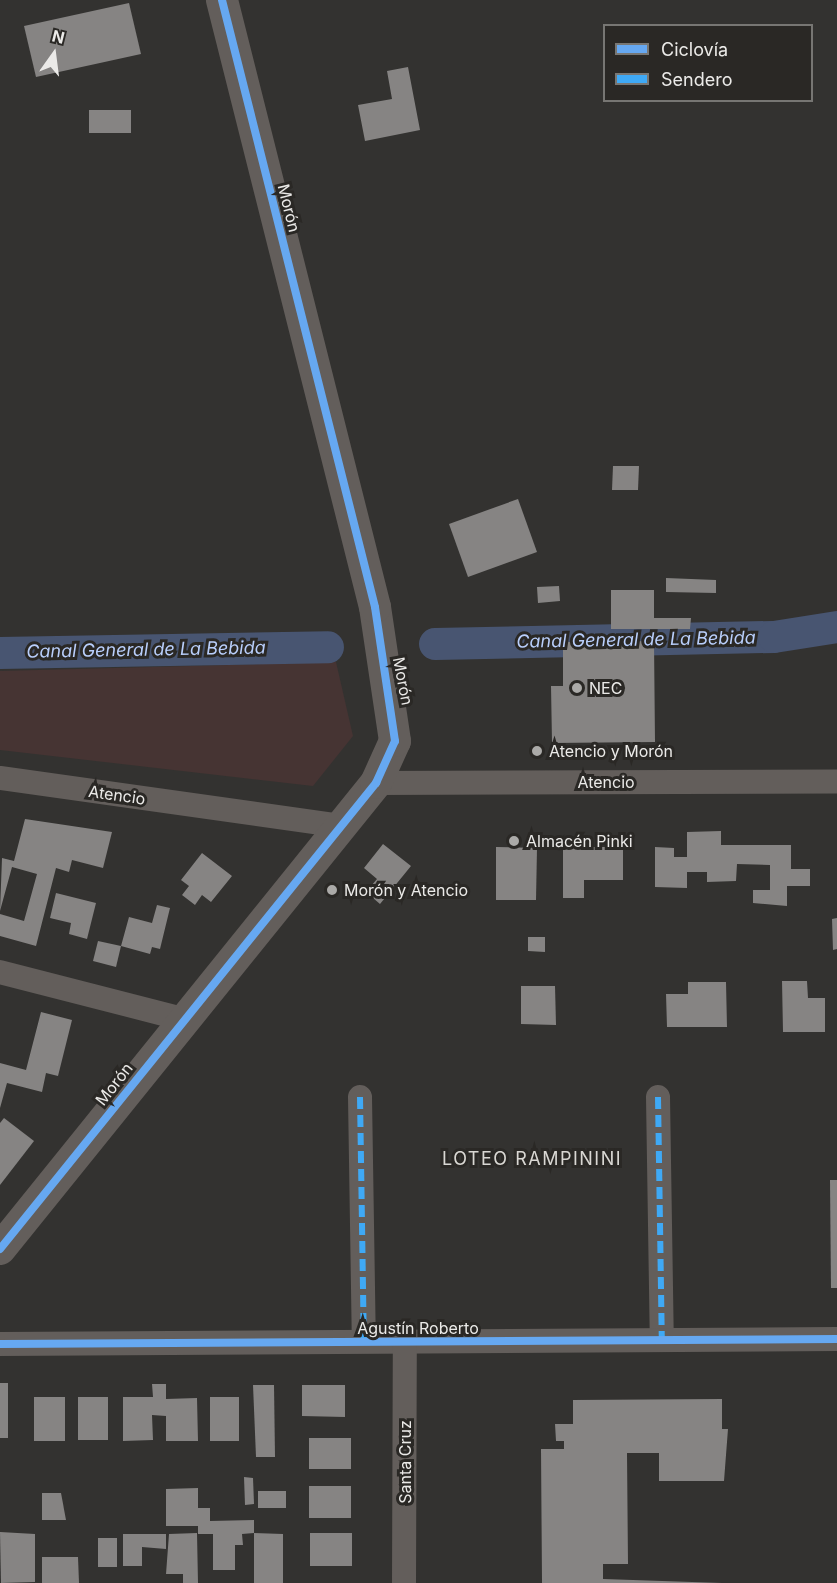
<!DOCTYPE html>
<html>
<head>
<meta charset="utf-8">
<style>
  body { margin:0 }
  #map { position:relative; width:837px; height:1583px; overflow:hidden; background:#333230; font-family:Inter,sans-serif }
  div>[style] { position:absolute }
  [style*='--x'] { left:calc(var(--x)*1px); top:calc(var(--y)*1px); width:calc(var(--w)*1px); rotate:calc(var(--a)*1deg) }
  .industrial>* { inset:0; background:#463433 }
  .canal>* { height:32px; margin:-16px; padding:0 16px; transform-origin:16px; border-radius:16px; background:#485571 }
  .building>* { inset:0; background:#868483 }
  .minor>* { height:24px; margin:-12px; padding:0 12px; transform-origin:12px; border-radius:12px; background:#635e5b }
  .tertiary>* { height:32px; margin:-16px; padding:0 16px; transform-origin:16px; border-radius:16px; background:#635e5b }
  .quiet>* { height:6px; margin-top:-3px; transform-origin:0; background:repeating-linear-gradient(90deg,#3fa9f5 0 12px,transparent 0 18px) }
  .cycleway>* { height:8px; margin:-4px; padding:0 4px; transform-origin:4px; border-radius:4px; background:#66a8f1 }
  .dots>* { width:16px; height:16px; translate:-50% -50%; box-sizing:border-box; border:3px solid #2a2825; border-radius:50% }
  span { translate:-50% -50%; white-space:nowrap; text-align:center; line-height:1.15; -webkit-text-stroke:6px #2a2825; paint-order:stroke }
  .street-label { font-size:16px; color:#ebeae8 }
  .poi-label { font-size:16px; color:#ebeae8 }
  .left { translate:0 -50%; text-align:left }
  .water-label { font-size:18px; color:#b9cffc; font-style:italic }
  .neighbourhood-label { font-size:18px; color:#d9d7d3; letter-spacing:1.5px }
  .legend { position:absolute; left:603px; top:24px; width:210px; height:78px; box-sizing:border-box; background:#2a2825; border:2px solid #777673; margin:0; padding:8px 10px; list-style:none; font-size:18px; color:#ebeae8 }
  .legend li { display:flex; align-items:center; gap:12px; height:30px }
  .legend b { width:30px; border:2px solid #777673 }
  .north { position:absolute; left:24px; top:24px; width:60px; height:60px; -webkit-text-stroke:4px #2a2825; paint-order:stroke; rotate:14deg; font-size:16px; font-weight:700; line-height:24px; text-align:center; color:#ebeae8 }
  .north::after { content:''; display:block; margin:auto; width:21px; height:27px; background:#ebeae8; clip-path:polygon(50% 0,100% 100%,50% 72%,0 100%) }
</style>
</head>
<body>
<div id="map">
  <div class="industrial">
    <div style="clip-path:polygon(336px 662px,353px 736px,313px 786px,0 750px,0 671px)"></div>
  </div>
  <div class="canal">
    <div style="--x:435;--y:644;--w:339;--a:-1.2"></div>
    <div style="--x:774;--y:637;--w:64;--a:-9"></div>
    <div style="--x:0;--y:653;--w:328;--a:-1"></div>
  </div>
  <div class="building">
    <div style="clip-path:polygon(129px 3px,141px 54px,36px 77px,24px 26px)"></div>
    <div style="clip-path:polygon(408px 67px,420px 130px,365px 141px,358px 105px,392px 99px,387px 71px)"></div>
    <div style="clip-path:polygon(89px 110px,131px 110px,131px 133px,89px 133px)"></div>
    <div style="clip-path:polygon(613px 466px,639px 466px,638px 490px,612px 490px)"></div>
    <div style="clip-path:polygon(518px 499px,537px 552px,468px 577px,449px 524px)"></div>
    <div style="clip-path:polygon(666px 578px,716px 580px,716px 593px,666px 592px)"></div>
    <div style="clip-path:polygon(559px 586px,560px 601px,538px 603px,537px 587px)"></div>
    <div style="clip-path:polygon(611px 590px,654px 590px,654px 618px,691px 618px,690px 629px,611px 629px)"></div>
    <div style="clip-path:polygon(654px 641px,655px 742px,552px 743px,551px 686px,563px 686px,563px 642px)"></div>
    <div style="clip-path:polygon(25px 819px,112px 832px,103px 868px,72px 860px,69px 872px,56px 868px,36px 946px,0 936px,0 914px,24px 921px,37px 874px,12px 867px,0 911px,2px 858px,14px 861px)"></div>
    <div style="clip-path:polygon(721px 831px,721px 845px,791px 845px,791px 869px,810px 869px,810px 886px,787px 886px,787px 906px,753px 903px,753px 890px,770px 890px,770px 865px,737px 864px,736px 881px,707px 882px,707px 872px,687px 872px,687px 888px,655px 887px,655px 847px,674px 848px,674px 857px,687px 857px,687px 832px)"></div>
    <div style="clip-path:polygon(383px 844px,411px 866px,380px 904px,366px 892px,377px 879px,364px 868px)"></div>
    <div style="clip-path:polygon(496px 847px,537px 848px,536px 900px,496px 900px)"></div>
    <div style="clip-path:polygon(563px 847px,623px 847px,623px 880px,584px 880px,584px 898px,563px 898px)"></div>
    <div style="clip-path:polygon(202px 853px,232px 876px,211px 902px,202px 895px,195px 905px,182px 895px,189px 886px,181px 880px)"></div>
    <div style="clip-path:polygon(56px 893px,96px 903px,87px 939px,69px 934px,71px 923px,50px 918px)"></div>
    <div style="clip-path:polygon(157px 905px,170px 908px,160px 949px,152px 947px,150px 954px,121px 946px,129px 917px,152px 923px)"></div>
    <div style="clip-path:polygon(837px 918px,837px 949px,833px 950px,832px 919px)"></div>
    <div style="clip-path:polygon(528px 937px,545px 937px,545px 952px,528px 951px)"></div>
    <div style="clip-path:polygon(98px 941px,121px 946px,116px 967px,93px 961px)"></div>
    <div style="clip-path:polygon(782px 981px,807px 981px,808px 998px,825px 998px,825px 1032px,783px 1032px)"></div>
    <div style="clip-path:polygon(688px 982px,726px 982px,727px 1027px,667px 1027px,666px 994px,688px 994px)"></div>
    <div style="clip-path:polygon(521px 986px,555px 986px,556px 1025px,521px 1024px)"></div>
    <div style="clip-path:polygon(41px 1012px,72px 1020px,58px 1076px,46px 1073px,42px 1092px,7px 1083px,0 1108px,0 1063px,26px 1070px)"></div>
    <div style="clip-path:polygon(4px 1118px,34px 1141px,0 1185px,0 1123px)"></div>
    <div style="clip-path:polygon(830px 1180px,837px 1180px,837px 1288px,831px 1288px)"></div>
    <div style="clip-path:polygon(0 1383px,8px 1383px,8px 1438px,0 1438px)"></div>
    <div style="clip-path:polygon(152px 1384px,166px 1384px,166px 1399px,197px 1398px,198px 1441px,166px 1441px,166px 1416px,152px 1415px,153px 1440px,123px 1441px,123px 1397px,153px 1397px)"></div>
    <div style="clip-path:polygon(253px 1385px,274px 1385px,275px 1457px,256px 1457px)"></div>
    <div style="clip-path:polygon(302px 1385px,345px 1385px,345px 1417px,302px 1416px)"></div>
    <div style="clip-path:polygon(34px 1397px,65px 1397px,65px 1441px,34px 1441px)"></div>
    <div style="clip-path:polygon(78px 1397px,108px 1397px,108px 1440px,78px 1440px)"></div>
    <div style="clip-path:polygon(210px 1397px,239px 1397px,239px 1441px,210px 1441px)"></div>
    <div style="clip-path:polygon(722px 1399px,722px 1429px,728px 1429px,724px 1481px,659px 1481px,659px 1453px,627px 1453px,628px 1564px,603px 1564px,603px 1579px,722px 1583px,542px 1583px,541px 1449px,564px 1449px,564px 1441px,556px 1441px,555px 1424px,573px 1424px,573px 1400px)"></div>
    <div style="clip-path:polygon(309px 1438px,351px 1438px,351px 1469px,309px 1469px)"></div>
    <div style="clip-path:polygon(244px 1477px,253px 1478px,254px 1504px,245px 1505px)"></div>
    <div style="clip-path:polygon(309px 1486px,351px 1486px,351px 1518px,309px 1518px)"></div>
    <div style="clip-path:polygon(198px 1488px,198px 1508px,210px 1508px,210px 1521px,254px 1520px,254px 1533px,242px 1534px,243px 1545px,235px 1545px,235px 1570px,213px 1570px,213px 1534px,198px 1534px,198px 1526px,166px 1526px,166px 1489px)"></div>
    <div style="clip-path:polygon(258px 1491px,286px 1491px,286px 1508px,258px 1508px)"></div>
    <div style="clip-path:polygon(42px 1493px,61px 1493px,66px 1520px,42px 1520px)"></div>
    <div style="clip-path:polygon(0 1532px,35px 1534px,35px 1582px,1px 1583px)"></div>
    <div style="clip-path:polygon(197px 1533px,198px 1583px,183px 1583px,183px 1574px,166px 1574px,169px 1534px)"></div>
    <div style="clip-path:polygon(254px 1533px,283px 1534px,283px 1583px,254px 1583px)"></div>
    <div style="clip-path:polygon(310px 1533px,352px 1533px,352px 1566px,310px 1566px)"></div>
    <div style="clip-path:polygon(123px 1534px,166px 1534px,166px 1549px,142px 1547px,142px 1566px,123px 1566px)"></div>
    <div style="clip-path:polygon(98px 1538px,117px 1538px,117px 1567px,98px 1567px)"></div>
    <div style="clip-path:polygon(42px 1557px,78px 1557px,79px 1583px,42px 1583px)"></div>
  </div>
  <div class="minor">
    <div style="--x:0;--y:778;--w:344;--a:8"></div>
    <div style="--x:376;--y:783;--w:461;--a:-0.2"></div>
    <div style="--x:0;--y:972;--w:189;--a:14.4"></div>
    <div style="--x:360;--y:1097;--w:244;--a:89.1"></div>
    <div style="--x:658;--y:1097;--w:243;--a:89.1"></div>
    <div style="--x:0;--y:1344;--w:837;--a:-0.34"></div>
    <div style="--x:404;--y:1583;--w:242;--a:-89.8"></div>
  </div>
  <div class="tertiary">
    <div style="--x:0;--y:1249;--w:599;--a:-51.1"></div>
    <div style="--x:376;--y:783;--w:46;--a:-65.7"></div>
    <div style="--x:395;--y:741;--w:135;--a:-98.5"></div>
    <div style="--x:375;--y:607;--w:626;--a:-104.15"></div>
  </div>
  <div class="quiet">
    <div style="--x:360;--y:1097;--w:244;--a:89.1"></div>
    <div style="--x:658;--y:1097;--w:243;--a:89.1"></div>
  </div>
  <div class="cycleway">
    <div style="--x:0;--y:1249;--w:599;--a:-51.1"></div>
    <div style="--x:376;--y:783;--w:46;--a:-65.7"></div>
    <div style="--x:395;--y:741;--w:135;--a:-98.5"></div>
    <div style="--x:375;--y:607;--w:626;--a:-104.15"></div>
    <div style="--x:0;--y:1344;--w:837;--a:-0.34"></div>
  </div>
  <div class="dots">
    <div style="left:577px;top:688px;background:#abaaa8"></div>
    <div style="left:537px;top:751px;background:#abaaa8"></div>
    <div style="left:514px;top:841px;background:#abaaa8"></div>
    <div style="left:332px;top:890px;background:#abaaa8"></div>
  </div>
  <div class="street-label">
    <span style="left:289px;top:208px;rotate:76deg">Morón</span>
    <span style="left:403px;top:681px;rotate:79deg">Morón</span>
    <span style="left:606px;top:782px">Atencio</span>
    <span style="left:117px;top:795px;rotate:8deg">Atencio</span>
    <span style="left:114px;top:1084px;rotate:-52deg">Morón</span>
    <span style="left:418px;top:1328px">Agustín Roberto</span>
    <span style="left:405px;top:1462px;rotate:-90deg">Santa Cruz</span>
  </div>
  <div class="poi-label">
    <span class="left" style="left:589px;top:688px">NEC</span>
    <span class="left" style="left:549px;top:751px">Atencio y Morón</span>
    <span class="left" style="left:526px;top:841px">Almacén Pinki</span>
    <span class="left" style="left:344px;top:890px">Morón y Atencio</span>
  </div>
  <div class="water-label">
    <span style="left:636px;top:640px;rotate:-1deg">Canal General de La Bebida</span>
    <span style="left:146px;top:650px;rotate:-1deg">Canal General de La Bebida</span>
  </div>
  <div class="neighbourhood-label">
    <span style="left:532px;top:1159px">LOTEO RAMPININI</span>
  </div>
  <ul class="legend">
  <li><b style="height:8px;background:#66a8f1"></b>Ciclovía</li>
  <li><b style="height:8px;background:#3fa9f5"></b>Sendero</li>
  </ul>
  <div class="north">N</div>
</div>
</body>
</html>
